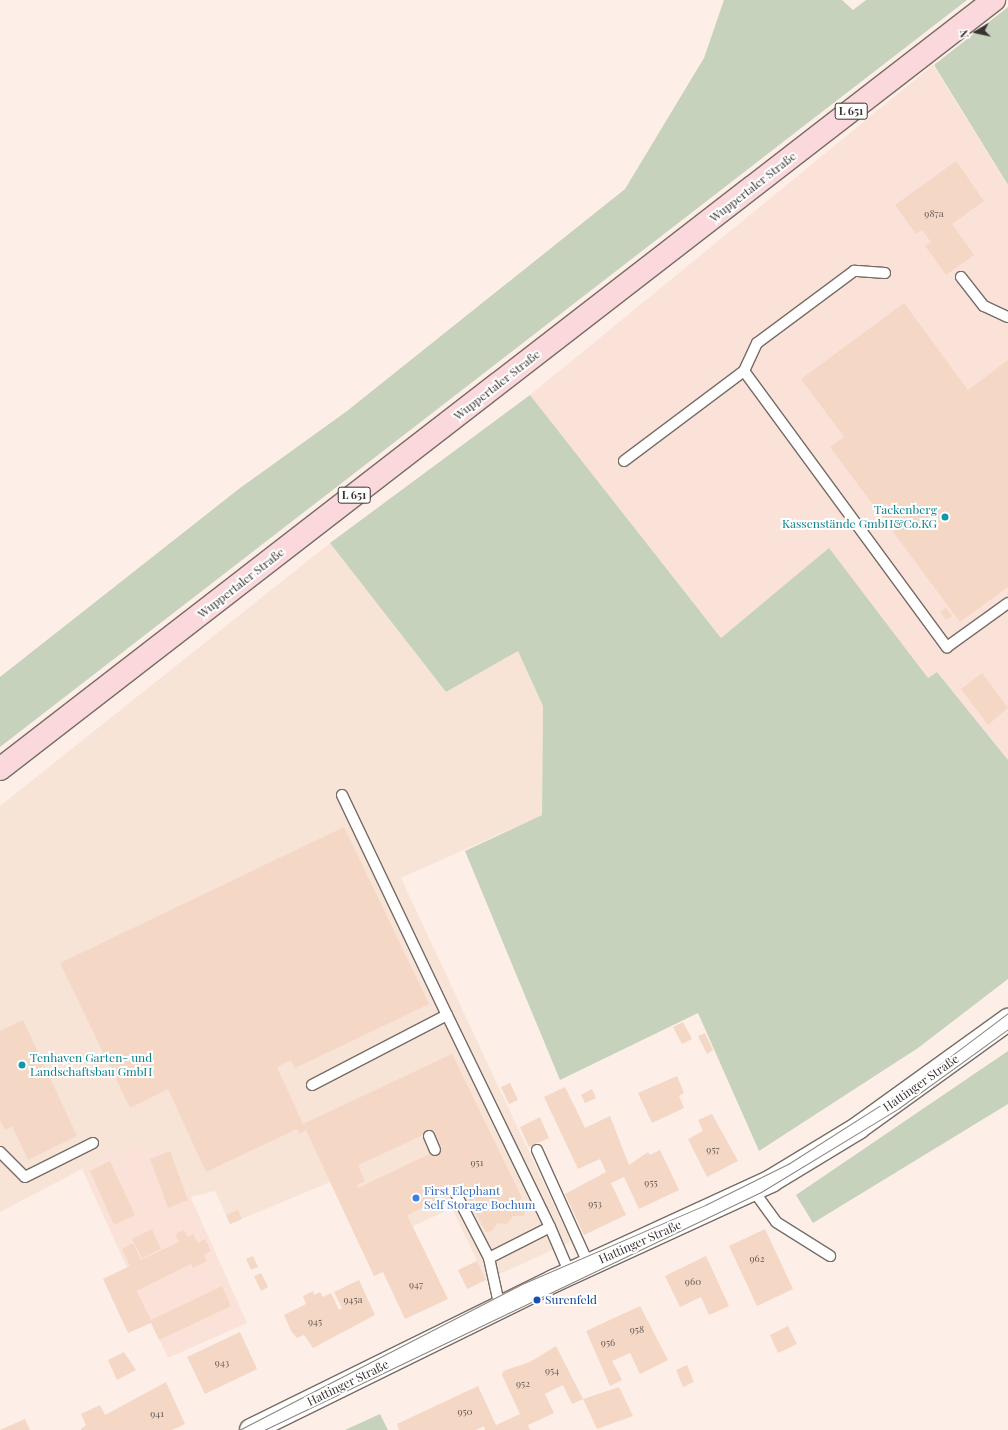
<!DOCTYPE html>
<html>
<head>
<meta charset="utf-8">
<style>
  body { margin:0 }
  #map { position:relative; width:1008px; height:1430px; overflow:hidden; background:#fdefe7; font-family:"Playfair Display",serif }
  div>[style] { position:absolute }
  [style*='--x'] { left:calc(var(--x)*1px); top:calc(var(--y)*1px); width:calc(var(--w)*1px); rotate:calc(var(--a)*1deg) }
  .built>* { inset:0; background:#f8e3d7 }
  .industrial>* { inset:0; background:#fbe2d9 }
  .green>* { inset:0; background:#c7d2bd }
  .building>* { inset:0; background:#f4d7c5 }
  .roads { filter:drop-shadow(1px 0 #776c65) drop-shadow(-1px 0 #776c65) drop-shadow(0 1px #776c65) drop-shadow(0 -1px #776c65) }
  .service>* { height:10px; margin:-5px; padding:0 5px; transform-origin:5px; border-radius:5px; background:#fff }
  .tertiary>* { height:22px; margin:-11px; padding:0 11px; transform-origin:11px; border-radius:11px; background:#fff }
  .primary>* { height:22px; margin:-11px; padding:0 11px; transform-origin:11px; border-radius:11px; background:#fbd8dc }
  .tram>* { height:1px; margin:-0.5px; padding:0 0.5px; transform-origin:0.5px; border-radius:0.5px; background:#8c837e }
  .dots>* { width:11px; height:11px; translate:-50% -50%; box-sizing:border-box; border:2px solid #fff; border-radius:50% }
  span { translate:-50% -50%; white-space:nowrap; text-align:center; line-height:1.15; -webkit-text-stroke:4px #fff; paint-order:stroke }
  .number-label { font-size:10px; color:#685d56 }
  .number-label span { -webkit-text-stroke-width:0 }
  .shield-label span { padding:1px 3px; background:#fff; border:1px solid; border-radius:3px; -webkit-text-stroke-width:0 }
  .shield-label { font-size:11px; color:#393431; font-weight:700 }
  .street-label { font-size:12px; color:#393431 }
  .culture-label { font-size:12px; color:#0d838f }
  .right { translate:-100% -50%; text-align:right }
  .left { translate:0 -50%; text-align:left }
  .shop-label { font-size:12px; color:#366cbe }
  .transit-label { font-size:12px; color:#164399 }
  .north { position:absolute; left:956px; top:12px; width:40px; height:40px; -webkit-text-stroke:3px #fff; paint-order:stroke; rotate:261deg; font-size:11px; font-weight:700; line-height:16px; text-align:center; color:#393431 }
  .north::after { content:''; display:block; margin:auto; width:14px; height:18px; background:#393431; clip-path:polygon(50% 0,100% 100%,50% 72%,0 100%) }
</style>
</head>
<body>
<div id="map">
  <div class="built">
    <div style="clip-path:polygon(330px 543px,446px 692px,518px 651px,543px 706px,542px 815px,401px 878px,571px 1242px,486px 1280px,452px 1208px,362px 1250px,330px 1182px,230px 1224px,215px 1191px,190px 1197px,170px 1151px,82px 1169px,0 1212px,0 806px)"></div>
  </div>
  <div class="industrial">
    <div style="clip-path:polygon(933px 65px,1008px 186px,1008px 760px,937px 672px,928px 678px,829px 549px,721px 638px,530px 395px)"></div>
    <div style="clip-path:polygon(132px 1146px,170px 1151px,247px 1323px,168px 1358px,82px 1169px)"></div>
  </div>
  <div class="green">
    <div style="clip-path:polygon(724px 0,842px 0,853px 10px,866px 0,967px 0,0 747px,0 677px,240px 488px,347px 411px,625px 189px,704px 58px)"></div>
    <div style="clip-path:polygon(1008px 7px,1008px 185px,934px 65px)"></div>
    <div style="clip-path:polygon(530px 395px,721px 638px,829px 548px,928px 678px,937px 672px,1008px 760px,1008px 979px,918px 1048px,759px 1151px,698px 1013px,560px 1080px,465px 851px,542px 815px,543px 706px,518px 651px,446px 692px,330px 543px)"></div>
    <div style="clip-path:polygon(1008px 1051px,1008px 1104px,813px 1223px,796px 1195px)"></div>
    <div style="clip-path:polygon(380px 1414px,388px 1430px,345px 1430px)"></div>
  </div>
  <div class="building">
    <div style="clip-path:polygon(956px 161px,984px 201px,952px 224px,974px 255px,946px 275px,925px 246px,931px 242px,922px 230px,916px 234px,895px 205px)"></div>
    <div style="clip-path:polygon(904px 303px,968px 390px,1008px 360px,1008px 587px,960px 622px,830px 447px,844px 437px,801px 379px)"></div>
    <div style="clip-path:polygon(946px 608px,952px 616px,946px 620px,940px 612px)"></div>
    <div style="clip-path:polygon(982px 673px,1008px 708px,988px 725px,961px 689px)"></div>
    <div style="clip-path:polygon(evenodd,344px 827px,429px 1004px,295px 1068px,291px 1060px,277px 1067px,303px 1124px,452px 1054px,522px 1198px,519px 1203px,526px 1208px,524px 1216px,513px 1216px,507px 1224px,498px 1223px,492px 1231px,486px 1232px,462px 1189px,407px 1215px,448px 1299px,405px 1319px,383px 1272px,374px 1276px,306px 1130px,299px 1134px,297px 1129px,206px 1172px,168px 1089px,130px 1108px,60px 963px,344px 827px,434px 1130px,442px 1148px,358px 1188px,357px 1185px,365px 1181px,358px 1165px,434px 1130px)"></div>
    <div style="clip-path:polygon(23px 1020px,77px 1136px,28px 1160px,12px 1126px,5px 1130px,0 1120px,0 1031px)"></div>
    <div style="clip-path:polygon(683px 1022px,692px 1039px,682px 1044px,673px 1027px)"></div>
    <div style="clip-path:polygon(705px 1033px,713px 1050px,707px 1054px,698px 1036px)"></div>
    <div style="clip-path:polygon(677px 1076px,684px 1093px,679px 1096px,684px 1108px,652px 1123px,638px 1093px)"></div>
    <div style="clip-path:polygon(510px 1083px,518px 1100px,509px 1104px,501px 1087px)"></div>
    <div style="clip-path:polygon(565px 1087px,585px 1128px,610px 1116px,629px 1165px,648px 1152px,650px 1155px,660px 1150px,679px 1190px,639px 1209px,624px 1177px,611px 1183px,626px 1215px,584px 1235px,565px 1194px,606px 1172px,600px 1159px,578px 1169px,544px 1097px)"></div>
    <div style="clip-path:polygon(592px 1089px,596px 1098px,585px 1103px,581px 1095px)"></div>
    <div style="clip-path:polygon(712px 1114px,738px 1161px,707px 1177px,688px 1139px,703px 1131px,698px 1120px)"></div>
    <div style="clip-path:polygon(540px 1117px,549px 1138px,529px 1147px,520px 1127px)"></div>
    <div style="clip-path:polygon(170px 1151px,188px 1200px,168px 1208px,150px 1159px)"></div>
    <div style="clip-path:polygon(110px 1161px,135px 1215px,114px 1225px,90px 1171px)"></div>
    <div style="clip-path:polygon(238px 1210px,242px 1219px,230px 1224px,226px 1215px)"></div>
    <div style="clip-path:polygon(152px 1229px,161px 1249px,142px 1258px,132px 1239px)"></div>
    <div style="clip-path:polygon(765px 1229px,793px 1289px,757px 1306px,729px 1246px)"></div>
    <div style="clip-path:polygon(184px 1230px,188px 1237px,193px 1234px,198px 1243px,205px 1239px,211px 1251px,204px 1255px,207px 1261px,193px 1268px,191px 1264px,137px 1291px,151px 1320px,222px 1286px,231px 1306px,159px 1340px,151px 1323px,128px 1333px,103px 1279px,130px 1266px,122px 1249px,133px 1243px,141px 1260px,179px 1242px,175px 1234px)"></div>
    <div style="clip-path:polygon(253px 1256px,258px 1267px,251px 1270px,246px 1259px)"></div>
    <div style="clip-path:polygon(706px 1256px,729px 1306px,709px 1315px,701px 1297px,680px 1307px,665px 1276px)"></div>
    <div style="clip-path:polygon(477px 1261px,486px 1280px,467px 1289px,458px 1270px)"></div>
    <div style="clip-path:polygon(261px 1273px,268px 1287px,261px 1291px,254px 1276px)"></div>
    <div style="clip-path:polygon(359px 1280px,375px 1315px,313px 1348px,304px 1335px,297px 1338px,291px 1331px,284px 1315px,306px 1304px,303px 1296px,313px 1291px,314px 1295px,320px 1292px,323px 1297px,331px 1293px,339px 1310px,342px 1308px,334px 1292px)"></div>
    <div style="clip-path:polygon(640px 1306px,668px 1360px,640px 1374px,630px 1353px,612px 1361px,622px 1380px,610px 1386px,586px 1331px)"></div>
    <div style="clip-path:polygon(788px 1326px,797px 1344px,778px 1353px,770px 1335px)"></div>
    <div style="clip-path:polygon(240px 1332px,257px 1369px,205px 1394px,187px 1357px)"></div>
    <div style="clip-path:polygon(556px 1346px,583px 1399px,572px 1404px,563px 1385px,545px 1394px,554px 1413px,528px 1425px,530px 1430px,485px 1430px,484px 1426px,476px 1430px,399px 1430px,397px 1424px,478px 1386px,496px 1425px,520px 1414px,502px 1375px,503px 1371px,530px 1362px)"></div>
    <div style="clip-path:polygon(124px 1352px,136px 1370px,117px 1380px,108px 1360px)"></div>
    <div style="clip-path:polygon(687px 1365px,694px 1382px,683px 1387px,676px 1370px)"></div>
    <div style="clip-path:polygon(166px 1382px,185px 1424px,172px 1430px,80px 1430px,86px 1425px,81px 1414px,100px 1405px,105px 1415px)"></div>
    <div style="clip-path:polygon(619px 1387px,633px 1416px,597px 1429px,583px 1399px)"></div>
    <div style="clip-path:polygon(25px 1419px,30px 1430px,0 1430px,16px 1423px)"></div>
  </div>
  <div class="roads">
    <div class="service">
      <div style="--x:885;--y:273;--w:31;--a:-176"></div>
      <div style="--x:854;--y:271;--w:121;--a:143.4"></div>
      <div style="--x:757;--y:343;--w:31;--a:115"></div>
      <div style="--x:744;--y:371;--w:343;--a:53.7"></div>
      <div style="--x:947;--y:647;--w:75;--a:-35.8"></div>
      <div style="--x:961;--y:277;--w:37;--a:52"></div>
      <div style="--x:984;--y:306;--w:26;--a:25"></div>
      <div style="--x:624;--y:461;--w:150;--a:-36.9"></div>
      <div style="--x:342;--y:795;--w:244;--a:64.5"></div>
      <div style="--x:312;--y:1085;--w:152;--a:-27.4"></div>
      <div style="--x:447;--y:1015;--w:236;--a:64.1"></div>
      <div style="--x:429;--y:1136;--w:15;--a:67"></div>
      <div style="--x:537;--y:1150;--w:126;--a:65.7"></div>
      <div style="--x:0;--y:1152;--w:35;--a:45"></div>
      <div style="--x:25;--y:1177;--w:76;--a:-26.6"></div>
      <div style="--x:753;--y:1190;--w:39;--a:54"></div>
      <div style="--x:776;--y:1222;--w:64;--a:32.2"></div>
      <div style="--x:455;--y:1192;--w:74;--a:62.7"></div>
      <div style="--x:500;--y:1308;--w:51;--a:-102.4"></div>
      <div style="--x:489;--y:1258;--w:68;--a:-26.9"></div>
      <div style="--x:550;--y:1227;--w:51;--a:66.9"></div>
    </div>
    <div class="tertiary">
      <div style="--x:251;--y:1430;--w:338;--a:-26.2"></div>
      <div style="--x:554;--y:1281;--w:239;--a:-24.7"></div>
      <div style="--x:771;--y:1181;--w:102;--a:-31.3"></div>
      <div style="--x:858;--y:1128;--w:185;--a:-35.8"></div>
    </div>
    <div class="primary">
      <div style="--x:0;--y:769;--w:1257;--a:-37.73"></div>
    </div>
  </div>
  <div class="tram">
    <div style="--x:239;--y:1430;--w:321;--a:-27.3"></div>
    <div style="--x:524;--y:1283;--w:197;--a:-23.3"></div>
    <div style="--x:705;--y:1205;--w:93;--a:-26.3"></div>
    <div style="--x:788;--y:1164;--w:151;--a:-32.5"></div>
    <div style="--x:915;--y:1083;--w:116;--a:-37"></div>
    <div style="--x:264;--y:1430;--w:551;--a:-25.59"></div>
    <div style="--x:761;--y:1192;--w:162;--a:-31.3"></div>
    <div style="--x:899;--y:1108;--w:135;--a:-35.9"></div>
  </div>
  <div class="dots">
    <div style="left:945px;top:517px;background:#0f9aa8"></div>
    <div style="left:22px;top:1065px;background:#0f9aa8"></div>
    <div style="left:416px;top:1198px;background:#3f7fe0"></div>
    <div style="left:537px;top:1300px;background:#1a4fb4"></div>
  </div>
  <div class="number-label">
    <span style="left:934px;top:214px">987a</span>
    <span style="left:713px;top:1150px">957</span>
    <span style="left:477px;top:1163px">951</span>
    <span style="left:651px;top:1183px">955</span>
    <span style="left:595px;top:1204px">953</span>
    <span style="left:757px;top:1259px">962</span>
    <span style="left:693px;top:1282px">960</span>
    <span style="left:416px;top:1285px">947</span>
    <span style="left:353px;top:1300px">945a</span>
    <span style="left:315px;top:1322px">945</span>
    <span style="left:637px;top:1330px">958</span>
    <span style="left:608px;top:1343px">956</span>
    <span style="left:222px;top:1363px">943</span>
    <span style="left:552px;top:1371px">954</span>
    <span style="left:523px;top:1384px">952</span>
    <span style="left:465px;top:1412px">950</span>
    <span style="left:157px;top:1414px">941</span>
  </div>
  <div class="shield-label">
    <span style="left:851px;top:111px">L 651</span>
    <span style="left:354px;top:495px">L 651</span>
  </div>
  <div class="street-label">
    <span style="left:753px;top:187px;rotate:-38deg">Wuppertaler Straße</span>
    <span style="left:497px;top:385px;rotate:-38deg">Wuppertaler Straße</span>
    <span style="left:241px;top:583px;rotate:-38deg">Wuppertaler Straße</span>
    <span style="left:921px;top:1083px;rotate:-35deg">Hattinger Straße</span>
    <span style="left:640px;top:1242px;rotate:-24deg">Hattinger Straße</span>
    <span style="left:348px;top:1383px;rotate:-26deg">Hattinger Straße</span>
  </div>
  <div class="culture-label">
    <span class="right" style="left:937px;top:517px">Tackenberg<br>Kassenstände GmbH&amp;Co.KG</span>
    <span class="left" style="left:30px;top:1065px">Tenhaven Garten- und<br>Landschaftsbau GmbH</span>
  </div>
  <div class="shop-label">
    <span class="left" style="left:424px;top:1198px">First Elephant<br>Self Storage Bochum</span>
  </div>
  <div class="transit-label">
    <span class="left" style="left:545px;top:1300px">Surenfeld</span>
  </div>
  <div class="north">N</div>
</div>
</body>
</html>
